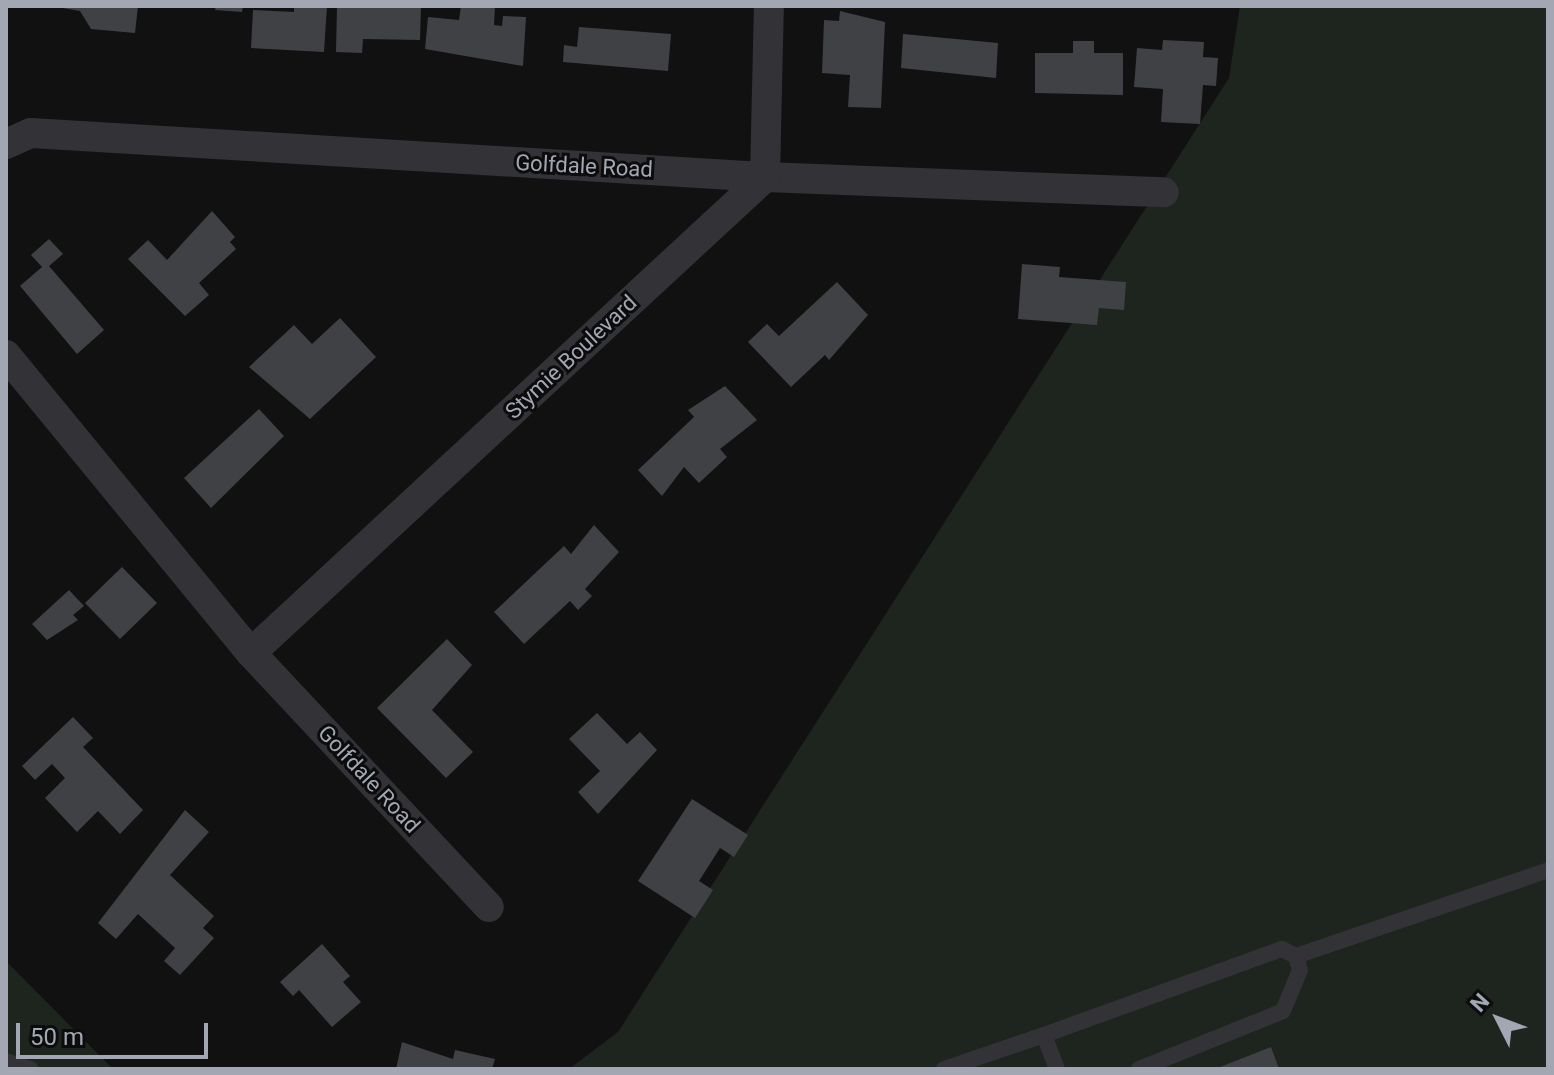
<!DOCTYPE html>
<html>
<head>
<meta charset="utf-8">
<style>
  body { margin:0 }
  #map { position:relative; width:1554px; height:1075px; overflow:hidden; background:#111112; font-family:Roboto,sans-serif }
  div>[style] { position:absolute }
  [style*='--x'] { left:calc(var(--x)*1px); top:calc(var(--y)*1px); width:calc(var(--w)*1px); rotate:calc(var(--a)*1deg) }
  .green>* { inset:0; background:#1d251e }
  .building>* { inset:0; background:#404145 }
  .lane>* { height:16px; margin:-8px; padding:0 8px; transform-origin:8px; border-radius:8px; background:#323237 }
  .street>* { height:30px; margin:-15px; padding:0 15px; transform-origin:15px; border-radius:15px; background:#323237 }
  span { translate:-50% -50%; white-space:nowrap; text-align:center; line-height:1.15; -webkit-text-stroke:6px #0c0c0d; paint-order:stroke }
  .street-label { font-size:22px; color:#a2a7b3 }
  .frame { position:absolute; inset:0; border:8px solid #a2a7b3; pointer-events:none }
  .north { position:absolute; left:1458px; top:979px; width:80px; height:80px; -webkit-text-stroke:6px #0c0c0d; paint-order:stroke; rotate:312deg; font-size:22px; font-weight:700; line-height:32px; text-align:center; color:#a2a7b3 }
  .north::after { content:''; display:block; margin:auto; width:28px; height:36px; background:#a2a7b3; clip-path:polygon(50% 0,100% 100%,50% 72%,0 100%) }
  .scale { position:absolute; left:16px; top:1023px; width:192px; height:36px; box-sizing:border-box; border:4px solid #a2a7b3; border-top:0; padding-left:10px; font-size:24px; line-height:28px; white-space:nowrap; color:#a2a7b3; -webkit-text-stroke:6px #0c0c0d; paint-order:stroke }
</style>
</head>
<body>
<div id="map">
  <div class="green">
    <div style="clip-path:polygon(1240px 6px,1548px 6px,1548px 1069px,569px 1069px,618px 1032px,1229px 78px)"></div>
    <div style="clip-path:polygon(6px 961px,113px 1069px,6px 1069px)"></div>
  </div>
  <div class="building">
    <div style="clip-path:polygon(51px 6px,138px 6px,135px 33px,91px 29px,80px 11px)"></div>
    <div style="clip-path:polygon(216px 6px,243px 6px,242px 12px,215px 10px)"></div>
    <div style="clip-path:polygon(294px 6px,327px 6px,324px 52px,251px 48px,253px 10px,294px 12px)"></div>
    <div style="clip-path:polygon(337px 6px,421px 6px,420px 40px,363px 39px,362px 53px,336px 52px)"></div>
    <div style="clip-path:polygon(461px 6px,495px 6px,494px 25px,502px 26px,503px 16px,526px 17px,523px 66px,425px 49px,428px 17px,459px 20px)"></div>
    <div style="clip-path:polygon(840px 11px,885px 22px,881px 108px,848px 107px,850px 75px,822px 73px,824px 20px,839px 21px)"></div>
    <div style="clip-path:polygon(579px 27px,671px 34px,668px 71px,563px 62px,564px 45px,577px 47px)"></div>
    <div style="clip-path:polygon(903px 34px,998px 43px,996px 78px,901px 68px)"></div>
    <div style="clip-path:polygon(1163px 40px,1204px 42px,1203px 57px,1218px 58px,1216px 86px,1203px 85px,1200px 124px,1161px 122px,1163px 89px,1134px 87px,1137px 48px,1162px 50px)"></div>
    <div style="clip-path:polygon(1073px 41px,1094px 41px,1094px 53px,1123px 53px,1123px 95px,1035px 93px,1035px 53px,1073px 53px)"></div>
    <div style="clip-path:polygon(212px 211px,235px 237px,230px 242px,236px 249px,199px 283px,209px 295px,185px 316px,128px 259px,148px 240px,167px 260px)"></div>
    <div style="clip-path:polygon(49px 239px,63px 254px,49px 266px,104px 330px,77px 354px,20px 286px,42px 267px,31px 255px)"></div>
    <div style="clip-path:polygon(1022px 264px,1060px 267px,1059px 277px,1126px 282px,1124px 310px,1099px 308px,1097px 325px,1018px 319px)"></div>
    <div style="clip-path:polygon(837px 282px,868px 315px,829px 360px,825px 355px,791px 387px,748px 342px,767px 324px,779px 336px)"></div>
    <div style="clip-path:polygon(340px 318px,376px 357px,310px 419px,249px 367px,294px 325px,312px 344px)"></div>
    <div style="clip-path:polygon(725px 386px,757px 420px,720px 449px,727px 457px,699px 483px,684px 467px,662px 496px,638px 470px,694px 417px,688px 410px)"></div>
    <div style="clip-path:polygon(259px 409px,284px 436px,211px 508px,184px 478px)"></div>
    <div style="clip-path:polygon(594px 525px,619px 552px,585px 589px,592px 596px,578px 610px,570px 601px,524px 644px,494px 612px,564px 546px,571px 554px)"></div>
    <div style="clip-path:polygon(122px 567px,157px 603px,120px 639px,85px 603px)"></div>
    <div style="clip-path:polygon(69px 590px,84px 606px,73px 615px,78px 620px,47px 640px,32px 624px)"></div>
    <div style="clip-path:polygon(447px 639px,472px 665px,432px 710px,473px 752px,446px 778px,377px 708px)"></div>
    <div style="clip-path:polygon(597px 713px,627px 744px,640px 732px,657px 750px,598px 814px,578px 792px,600px 771px,569px 739px)"></div>
    <div style="clip-path:polygon(73px 717px,93px 738px,83px 747px,143px 810px,120px 834px,98px 811px,77px 832px,45px 798px,65px 778px,52px 764px,35px 780px,22px 766px)"></div>
    <div style="clip-path:polygon(692px 799px,748px 835px,734px 857px,720px 848px,699px 881px,713px 890px,695px 918px,638px 881px)"></div>
    <div style="clip-path:polygon(185px 810px,209px 832px,170px 875px,214px 916px,203px 928px,214px 938px,180px 975px,164px 961px,175px 948px,138px 914px,116px 939px,98px 923px)"></div>
    <div style="clip-path:polygon(322px 944px,350px 976px,343px 982px,361px 1002px,332px 1027px,299px 990px,293px 996px,280px 982px)"></div>
    <div style="clip-path:polygon(402px 1042px,453px 1059px,455px 1050px,495px 1059px,492px 1069px,396px 1069px)"></div>
    <div style="clip-path:polygon(1271px 1047px,1279px 1069px,1215px 1069px)"></div>
  </div>
  <div class="lane">
    <div style="--x:6;--y:1061;--w:26;--a:18"></div>
    <div style="--x:944;--y:1069;--w:106;--a:-18.8"></div>
    <div style="--x:1057;--y:1069;--w:36;--a:-111"></div>
    <div style="--x:1044;--y:1035;--w:253;--a:-19.9"></div>
    <div style="--x:1282;--y:949;--w:16;--a:27"></div>
    <div style="--x:1296;--y:956;--w:266;--a:-18.8"></div>
    <div style="--x:1139;--y:1069;--w:155;--a:-21.9"></div>
    <div style="--x:1283;--y:1011;--w:44;--a:-67.5"></div>
    <div style="--x:1300;--y:970;--w:15;--a:-106"></div>
  </div>
  <div class="street">
    <div style="--x:6;--y:144;--w:27;--a:-24"></div>
    <div style="--x:31;--y:133;--w:735;--a:3.43"></div>
    <div style="--x:765;--y:177;--w:399;--a:2.2"></div>
    <div style="--x:6;--y:355;--w:386;--a:50.6"></div>
    <div style="--x:251;--y:653;--w:348;--a:46.9"></div>
    <div style="--x:251;--y:653;--w:701;--a:-42.8"></div>
    <div style="--x:765;--y:177;--w:171;--a:-88.7"></div>
  </div>
  <div class="street-label">
    <span style="left:584px;top:166px;rotate:3deg">Golfdale Road</span>
    <span style="left:571px;top:357px;rotate:-43deg">Stymie Boulevard</span>
    <span style="left:369px;top:779px;rotate:47deg">Golfdale Road</span>
  </div>
  <div class="frame"></div>
  <div class="north">N</div>
  <div class="scale">50 m</div>
</div>
</body>
</html>
